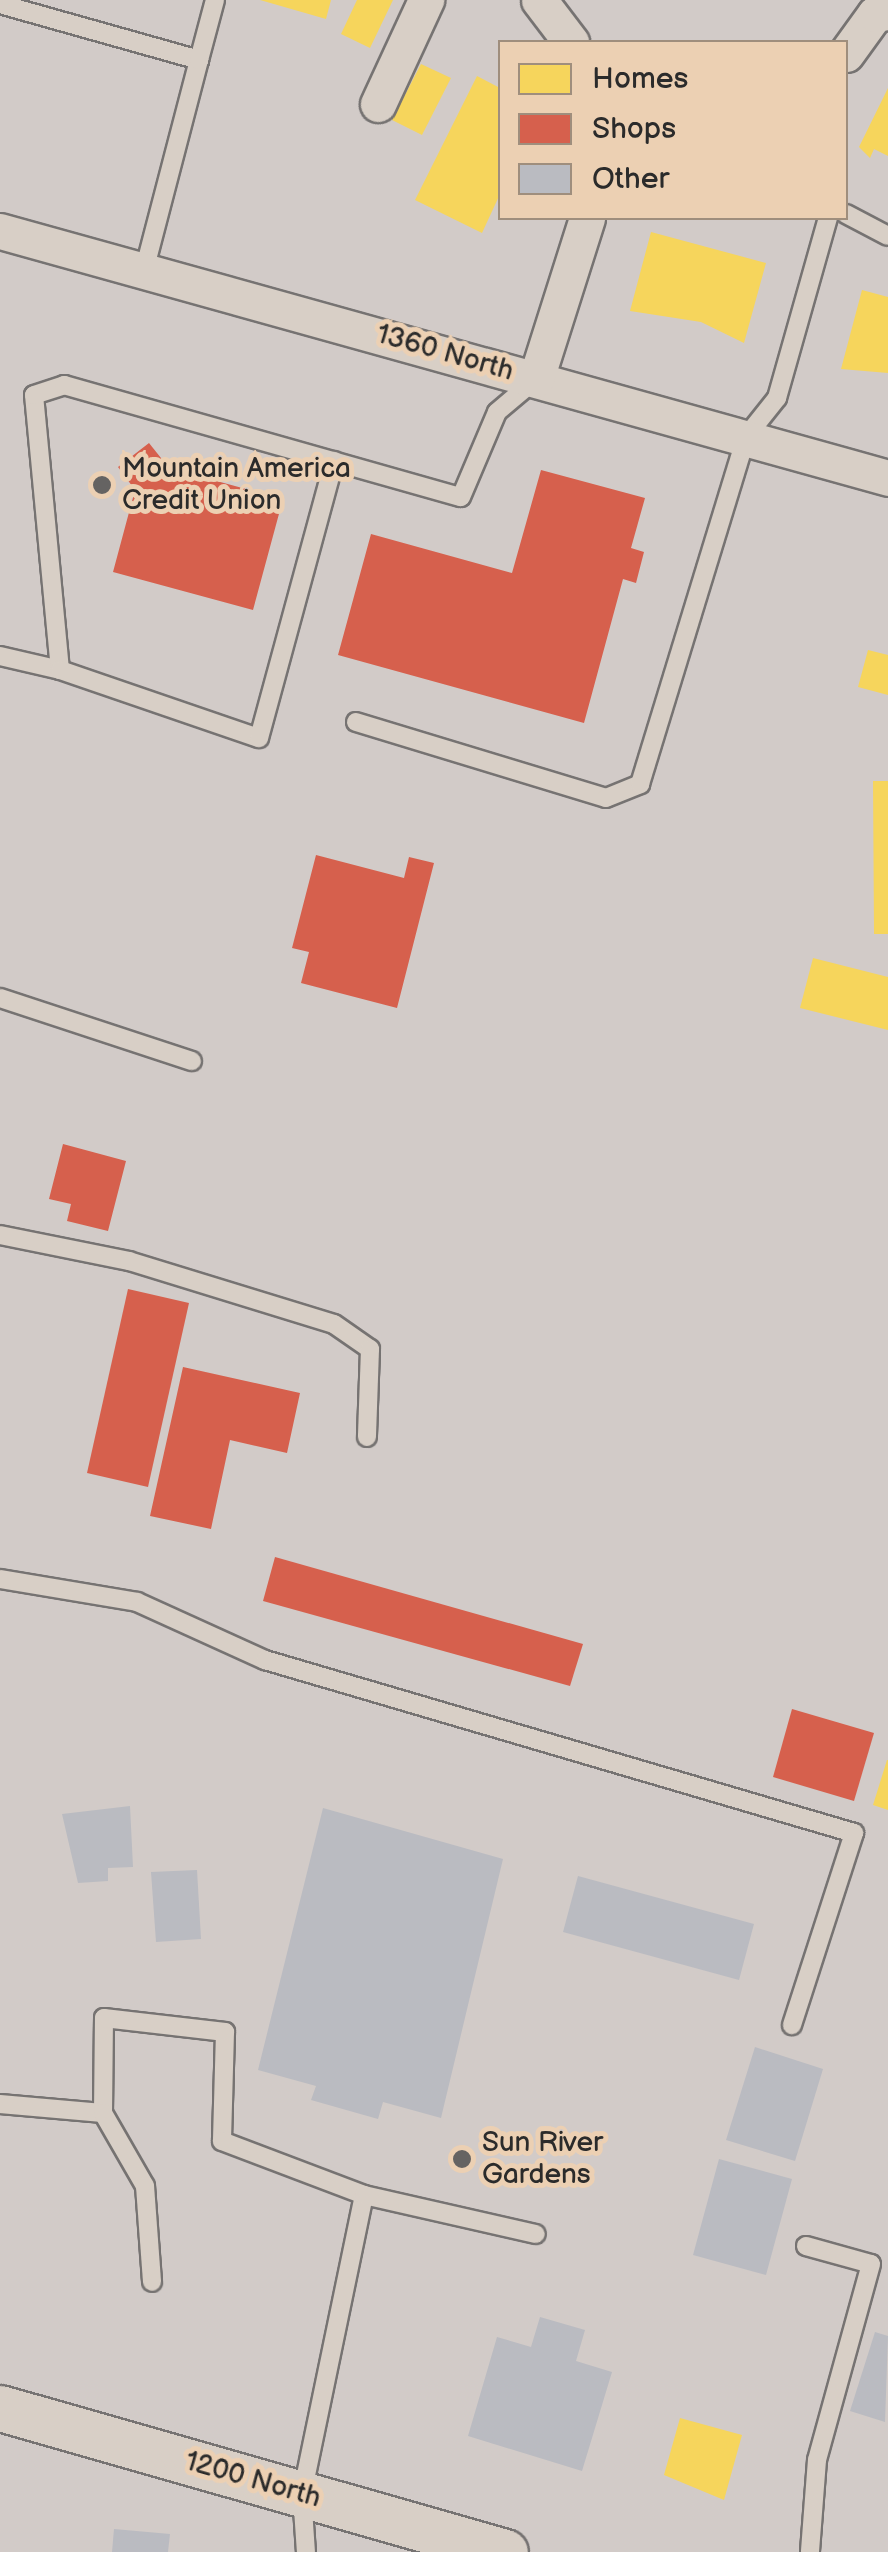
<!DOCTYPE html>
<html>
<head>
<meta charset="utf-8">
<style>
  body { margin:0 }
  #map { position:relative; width:888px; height:2552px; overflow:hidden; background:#d2cbc8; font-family:"Balsamiq Sans",sans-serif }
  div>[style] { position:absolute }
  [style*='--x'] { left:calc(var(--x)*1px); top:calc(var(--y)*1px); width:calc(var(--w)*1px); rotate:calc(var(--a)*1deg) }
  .homes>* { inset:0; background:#f6d55c }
  .shops>* { inset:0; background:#d6604d }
  .building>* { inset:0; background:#babbc1 }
  .roads { filter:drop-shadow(2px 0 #767372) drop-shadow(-2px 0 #767372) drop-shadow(0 2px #767372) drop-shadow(0 -2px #767372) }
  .service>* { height:18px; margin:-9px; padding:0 9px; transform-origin:9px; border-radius:9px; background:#d8cfc6 }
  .minor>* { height:35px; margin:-17.5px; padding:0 17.5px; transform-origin:17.5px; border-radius:17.5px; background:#d8cfc6 }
  .tertiary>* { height:45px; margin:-22.5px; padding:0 22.5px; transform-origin:22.5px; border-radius:22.5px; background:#d8cfc6 }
  .dots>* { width:28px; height:28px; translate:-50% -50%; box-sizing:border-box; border:5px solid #ecd0b3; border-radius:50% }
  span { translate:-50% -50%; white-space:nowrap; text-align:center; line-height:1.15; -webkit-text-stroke:10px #ecd0b3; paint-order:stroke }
  .street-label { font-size:28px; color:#2b2b2b }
  .poi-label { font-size:28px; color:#2b2b2b }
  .left { translate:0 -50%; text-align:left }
  .legend { position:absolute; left:498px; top:40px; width:350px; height:180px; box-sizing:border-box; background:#ecd0b3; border:2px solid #9f8e7d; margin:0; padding:12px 18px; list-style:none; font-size:30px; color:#2b2b2b }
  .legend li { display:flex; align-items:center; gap:20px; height:50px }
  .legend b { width:50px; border:2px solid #9f8e7d }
</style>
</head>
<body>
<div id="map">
  <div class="homes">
    <div style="clip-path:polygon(260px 0,331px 0,326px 19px)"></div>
    <div style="clip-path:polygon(357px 0,393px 0,370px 48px,341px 34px)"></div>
    <div style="clip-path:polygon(421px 64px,451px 78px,422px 135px,392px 120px)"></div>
    <div style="clip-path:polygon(477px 76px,500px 88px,500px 194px,482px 233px,415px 200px)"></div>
    <div style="clip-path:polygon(888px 88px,888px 156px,874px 149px,870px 158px,859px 147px)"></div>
    <div style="clip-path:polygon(651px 232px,766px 263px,744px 343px,701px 322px,630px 311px)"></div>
    <div style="clip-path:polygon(862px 290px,888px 297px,888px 373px,841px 369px)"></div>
    <div style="clip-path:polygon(868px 650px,888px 655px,888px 695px,858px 687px)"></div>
    <div style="clip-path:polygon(873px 781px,888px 781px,888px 934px,874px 934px)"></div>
    <div style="clip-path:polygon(813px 958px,888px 977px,888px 1030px,800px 1008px)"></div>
    <div style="clip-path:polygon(887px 1760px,888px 1760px,888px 1810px,873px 1805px)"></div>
    <div style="clip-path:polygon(680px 2418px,742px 2435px,724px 2500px,664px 2475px)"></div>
  </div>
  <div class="shops">
    <div style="clip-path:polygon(149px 443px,169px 468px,283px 499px,253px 610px,113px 572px,135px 490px,118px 467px)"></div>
    <div style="clip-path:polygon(541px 470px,645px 498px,631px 548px,644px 552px,636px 583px,623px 579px,584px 723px,338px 655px,371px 534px,512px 573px)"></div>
    <div style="clip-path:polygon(316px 855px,404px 878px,409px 857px,434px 863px,397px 1008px,301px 983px,309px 952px,292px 948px)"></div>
    <div style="clip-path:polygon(63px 1144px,126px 1161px,108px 1231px,67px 1221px,71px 1204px,49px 1199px)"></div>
    <div style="clip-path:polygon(128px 1289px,189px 1303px,148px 1487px,87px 1473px)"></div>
    <div style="clip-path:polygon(183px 1367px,300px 1393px,287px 1453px,230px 1440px,211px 1529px,150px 1516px)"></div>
    <div style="clip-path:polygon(275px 1557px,583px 1644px,570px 1686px,263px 1601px)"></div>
    <div style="clip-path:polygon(792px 1709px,874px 1733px,854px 1801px,773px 1777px)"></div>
  </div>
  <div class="building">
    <div style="clip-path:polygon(130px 1806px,133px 1867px,108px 1868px,108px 1881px,78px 1883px,62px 1814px)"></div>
    <div style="clip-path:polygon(323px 1808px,503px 1859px,441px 2118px,383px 2102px,378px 2119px,311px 2100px,316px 2086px,258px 2070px)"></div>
    <div style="clip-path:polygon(197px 1870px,201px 1939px,156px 1942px,151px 1872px)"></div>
    <div style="clip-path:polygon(578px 1876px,754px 1924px,739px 1980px,563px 1932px)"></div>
    <div style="clip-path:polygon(755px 2047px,823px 2069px,795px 2161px,726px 2140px)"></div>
    <div style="clip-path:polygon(719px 2159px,792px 2179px,766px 2275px,693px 2255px)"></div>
    <div style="clip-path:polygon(540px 2317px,585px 2330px,576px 2361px,612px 2372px,582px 2471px,468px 2436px,497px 2337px,531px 2347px)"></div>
    <div style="clip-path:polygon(875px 2332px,888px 2336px,885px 2422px,850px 2411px)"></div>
    <div style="clip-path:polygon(114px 2529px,170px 2534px,168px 2552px,112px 2552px)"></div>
  </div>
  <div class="roads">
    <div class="service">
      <div style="--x:0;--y:4;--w:207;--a:15.7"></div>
      <div style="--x:199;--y:60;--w:215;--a:104.6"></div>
      <div style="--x:199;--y:60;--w:62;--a:-75.1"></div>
      <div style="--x:846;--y:214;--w:47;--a:27.6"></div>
      <div style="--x:0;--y:656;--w:62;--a:13.1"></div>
      <div style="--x:60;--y:670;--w:276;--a:-95.4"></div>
      <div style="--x:34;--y:395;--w:32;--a:-18"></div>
      <div style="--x:64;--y:385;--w:412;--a:15.8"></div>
      <div style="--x:461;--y:497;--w:92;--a:-67"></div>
      <div style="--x:497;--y:412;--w:51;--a:-40.2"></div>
      <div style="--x:60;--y:670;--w:210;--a:18.9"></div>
      <div style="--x:259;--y:738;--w:287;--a:-74.8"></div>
      <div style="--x:356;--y:722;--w:261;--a:16.9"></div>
      <div style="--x:606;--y:798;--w:37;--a:-22"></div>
      <div style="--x:640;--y:784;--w:363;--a:-73"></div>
      <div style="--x:746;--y:437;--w:50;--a:-51.5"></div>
      <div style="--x:777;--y:398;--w:187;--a:-74.2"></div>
      <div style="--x:0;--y:998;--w:202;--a:18.2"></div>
      <div style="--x:0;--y:1235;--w:132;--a:11.4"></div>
      <div style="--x:129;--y:1261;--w:214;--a:17.1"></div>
      <div style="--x:334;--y:1324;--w:44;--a:34.8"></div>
      <div style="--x:370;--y:1349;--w:88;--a:92"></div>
      <div style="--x:0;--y:1579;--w:139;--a:9.5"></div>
      <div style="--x:137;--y:1602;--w:141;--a:24.4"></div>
      <div style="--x:265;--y:1660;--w:614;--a:16.37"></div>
      <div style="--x:854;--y:1833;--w:202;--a:107.9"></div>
      <div style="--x:0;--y:2104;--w:103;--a:5"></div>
      <div style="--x:103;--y:2113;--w:95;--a:-89.4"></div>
      <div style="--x:104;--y:2018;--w:122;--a:6.6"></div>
      <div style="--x:225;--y:2032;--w:109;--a:91.6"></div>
      <div style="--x:222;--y:2141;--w:152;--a:20.8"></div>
      <div style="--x:364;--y:2195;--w:305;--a:101.7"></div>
      <div style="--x:302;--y:2494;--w:58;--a:86.1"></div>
      <div style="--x:103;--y:2113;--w:84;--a:60.1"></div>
      <div style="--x:145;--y:2186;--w:96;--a:85.8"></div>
      <div style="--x:364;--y:2195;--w:176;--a:12.8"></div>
      <div style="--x:806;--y:2246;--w:67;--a:15.5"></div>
      <div style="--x:871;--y:2264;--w:203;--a:105.4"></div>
      <div style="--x:817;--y:2460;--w:92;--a:94.4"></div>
    </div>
    <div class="minor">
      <div style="--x:539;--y:0;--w:53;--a:52.7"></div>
      <div style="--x:846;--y:54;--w:49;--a:-54.1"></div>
      <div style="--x:875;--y:14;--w:13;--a:-9"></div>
      <div style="--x:378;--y:104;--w:115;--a:-65.2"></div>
      <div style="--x:0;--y:231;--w:922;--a:15.54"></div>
      <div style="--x:536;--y:379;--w:169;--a:-72.4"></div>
    </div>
    <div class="tertiary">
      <div style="--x:0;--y:2408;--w:525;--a:15.92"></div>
    </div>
  </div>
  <div class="dots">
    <div style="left:102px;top:485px;background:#656362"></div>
    <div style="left:462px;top:2159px;background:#656362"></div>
  </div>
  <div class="street-label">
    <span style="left:445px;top:353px;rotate:16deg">1360 North</span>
    <span style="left:253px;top:2480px;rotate:16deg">1200 North</span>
  </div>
  <div class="poi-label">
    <span class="left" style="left:122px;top:485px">Mountain America<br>Credit Union</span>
    <span class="left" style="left:482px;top:2159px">Sun River<br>Gardens</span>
  </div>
  <ul class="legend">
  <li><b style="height:28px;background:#f6d55c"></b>Homes</li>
  <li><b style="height:28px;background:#d6604d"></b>Shops</li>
  <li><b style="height:28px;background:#babbc1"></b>Other</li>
  </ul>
</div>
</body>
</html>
